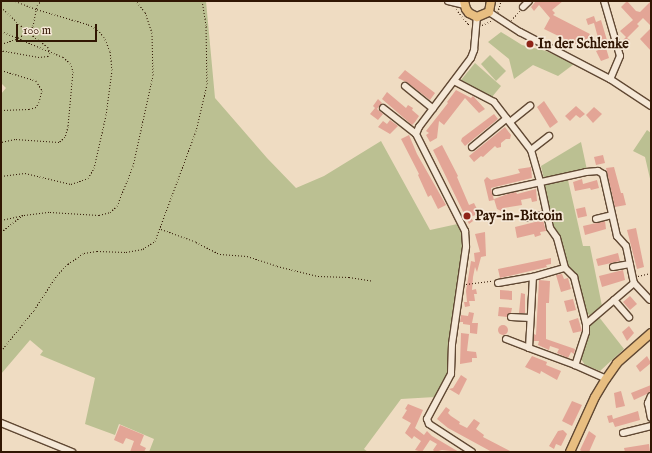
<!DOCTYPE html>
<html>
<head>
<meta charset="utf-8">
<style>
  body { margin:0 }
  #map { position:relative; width:652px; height:453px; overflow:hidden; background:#efdcc2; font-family:"IM FELL English",serif }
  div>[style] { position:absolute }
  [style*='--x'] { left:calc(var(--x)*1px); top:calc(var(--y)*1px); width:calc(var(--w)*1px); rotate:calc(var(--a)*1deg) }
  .green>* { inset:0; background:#bbc092 }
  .building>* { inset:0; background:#e3a596 }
  .round { border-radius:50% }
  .path>* { height:1px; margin-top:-0.5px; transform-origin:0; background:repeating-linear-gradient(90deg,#311603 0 1px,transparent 0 3px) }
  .roads { filter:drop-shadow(1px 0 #604833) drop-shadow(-1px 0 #604833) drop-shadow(0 1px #604833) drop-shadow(0 -1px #604833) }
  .minor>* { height:6px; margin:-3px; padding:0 3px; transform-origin:3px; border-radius:3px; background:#f5e8d7 }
  .major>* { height:8px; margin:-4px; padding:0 4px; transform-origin:4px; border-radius:4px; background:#e8be81 }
  .dots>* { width:11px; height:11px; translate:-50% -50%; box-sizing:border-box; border:2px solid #f5e8d7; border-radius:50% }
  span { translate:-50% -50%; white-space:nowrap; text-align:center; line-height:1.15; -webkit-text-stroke:3.5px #f5e8d7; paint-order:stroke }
  .poi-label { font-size:14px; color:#311603; font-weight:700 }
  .left { translate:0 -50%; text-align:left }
  .frame { position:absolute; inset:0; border:2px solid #311603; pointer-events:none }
  .scale { position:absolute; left:16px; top:24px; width:81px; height:18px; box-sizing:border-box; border:2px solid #311603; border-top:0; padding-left:5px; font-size:12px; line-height:14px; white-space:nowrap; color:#311603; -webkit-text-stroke:3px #f5e8d7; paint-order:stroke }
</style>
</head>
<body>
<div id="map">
  <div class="green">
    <div style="clip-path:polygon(1px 1px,206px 1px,215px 98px,267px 158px,296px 188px,324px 176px,381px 141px,430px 230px,462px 223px,465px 231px,448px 375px,435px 397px,401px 399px,364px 449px,368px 452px,149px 452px,154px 439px,119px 424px,115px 435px,85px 424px,95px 378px,40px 355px,43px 351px,30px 340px,1px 374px,1px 94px,6px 88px,1px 83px)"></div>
    <div style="clip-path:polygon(501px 32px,522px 45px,546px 51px,574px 64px,558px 76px,533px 65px,514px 79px,509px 59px,488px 42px)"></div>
    <div style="clip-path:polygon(490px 55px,506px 71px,496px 81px,481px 64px)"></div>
    <div style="clip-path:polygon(475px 63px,501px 86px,492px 97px,461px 80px)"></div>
    <div style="clip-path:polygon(647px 130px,651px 133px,651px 183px,645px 157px,633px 151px)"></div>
    <div style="clip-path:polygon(581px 142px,587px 170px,544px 179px,541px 166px)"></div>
    <div style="clip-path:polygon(568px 180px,583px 246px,590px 246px,602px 306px,591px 316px,586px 313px,576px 275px,567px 265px,561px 239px,554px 228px,544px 185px)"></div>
    <div style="clip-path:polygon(599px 317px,624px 349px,600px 371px,585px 365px,581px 359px,589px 335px,589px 326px)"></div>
  </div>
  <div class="building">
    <div style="clip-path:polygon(536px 1px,563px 1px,552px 10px,555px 13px,553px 15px,590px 34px,581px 49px,576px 47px,577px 45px,544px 29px,550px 18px,539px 5px,534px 11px,531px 7px)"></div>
    <div style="clip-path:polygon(627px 1px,636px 11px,640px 12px,651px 1px,651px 26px,643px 18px,637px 24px,639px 26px,627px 38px,630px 40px,626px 43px,623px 40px,626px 37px,620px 31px,633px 20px,621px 7px)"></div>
    <div style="clip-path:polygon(594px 16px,596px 22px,601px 20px,609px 47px,606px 48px,609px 58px,601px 61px,596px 51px,601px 49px,594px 23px,588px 25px,586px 19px)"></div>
    <div style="clip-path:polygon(651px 28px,651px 51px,640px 39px)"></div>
    <div style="clip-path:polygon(405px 70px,435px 93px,430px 100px,408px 83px,398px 78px)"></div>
    <div style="clip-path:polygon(456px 90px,471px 98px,473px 96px,485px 109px,479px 113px,465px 98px,444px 125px,439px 121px,437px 138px,430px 142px,426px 135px,429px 133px,426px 131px,448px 103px,447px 102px)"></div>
    <div style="clip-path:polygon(387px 92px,406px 108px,408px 105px,413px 108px,412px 110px,419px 116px,415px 122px,412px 125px,382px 99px)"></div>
    <div style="clip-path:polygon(378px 99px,382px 103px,377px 109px,383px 114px,378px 120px,370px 114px,375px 108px,373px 106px)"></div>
    <div style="clip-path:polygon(544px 101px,558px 122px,550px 128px,537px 107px)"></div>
    <div style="clip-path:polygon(576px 106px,585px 114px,580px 118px,576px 115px,570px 121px,565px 116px)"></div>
    <div style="clip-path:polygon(594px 107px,602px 114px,593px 123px,586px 115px)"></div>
    <div style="clip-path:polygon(494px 114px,498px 119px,465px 146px,461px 141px,462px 138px)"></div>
    <div style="clip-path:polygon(390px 120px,398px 126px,390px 134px,378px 127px,383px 121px,387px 124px)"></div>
    <div style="clip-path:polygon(505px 127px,511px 135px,510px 139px,506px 139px,501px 143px,501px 147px,497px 148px,495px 146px,483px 157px,481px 156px,474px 162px,469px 156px)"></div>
    <div style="clip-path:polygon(409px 135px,417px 154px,446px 205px,438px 209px,431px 195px,428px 197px,418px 175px,419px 174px,401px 139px)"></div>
    <div style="clip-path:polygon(442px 145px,458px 176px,457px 177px,469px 205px,474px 203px,479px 213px,471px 217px,473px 221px,469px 224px,433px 150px)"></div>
    <div style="clip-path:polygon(603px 155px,605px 163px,596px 165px,594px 157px)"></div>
    <div style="clip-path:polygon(531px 167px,532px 178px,491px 188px,494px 200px,489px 201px,484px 180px,487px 177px,491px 180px,520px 173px,518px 169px)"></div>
    <div style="clip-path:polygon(614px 167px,621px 193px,623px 193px,626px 205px,615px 207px,606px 168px)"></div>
    <div style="clip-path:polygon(582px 179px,583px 184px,597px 180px,599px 188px,591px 190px,590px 188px,575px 191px,573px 182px)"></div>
    <div style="clip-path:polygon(536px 189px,537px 201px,532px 202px,531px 198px,521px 200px,522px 205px,503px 208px,501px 211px,497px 209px,494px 199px,511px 193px,516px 192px,517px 194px)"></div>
    <div style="clip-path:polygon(585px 207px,587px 216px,578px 218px,576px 209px)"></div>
    <div style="clip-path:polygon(543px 220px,546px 231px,540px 232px,541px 235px,535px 237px,534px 234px,517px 238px,515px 227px)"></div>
    <div style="clip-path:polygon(605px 221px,606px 229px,585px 235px,583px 226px)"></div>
    <div style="clip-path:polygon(636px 228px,644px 267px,637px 269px,627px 230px)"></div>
    <div style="clip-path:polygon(485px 232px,486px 256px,481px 257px,477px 272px,475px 267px,473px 277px,472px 290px,476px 289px,477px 294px,474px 294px,475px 301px,469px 301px,470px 306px,465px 307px,464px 302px,467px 302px,466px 291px,471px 261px,475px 262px,474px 253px,480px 252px,475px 234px)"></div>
    <div style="clip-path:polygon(618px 253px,620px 261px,598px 266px,596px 259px)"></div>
    <div style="clip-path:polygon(551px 258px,551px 264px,546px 265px,547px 267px,500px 278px,498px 269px)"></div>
    <div style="clip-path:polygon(623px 270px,625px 280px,602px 287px,599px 276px)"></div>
    <div style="clip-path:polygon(562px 274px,564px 279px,568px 278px,571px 289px,561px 292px,556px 275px)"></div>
    <div style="clip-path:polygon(539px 280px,550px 281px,549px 303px,546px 303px,546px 339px,575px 349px,574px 354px,571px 352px,568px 358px,557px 353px,559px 349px,550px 346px,549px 350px,538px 345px,539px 341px,534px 341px,534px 334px,536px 335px)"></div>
    <div style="clip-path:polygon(500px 290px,512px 291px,512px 300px,500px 299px)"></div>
    <div style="clip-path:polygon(521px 293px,525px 294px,525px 313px,519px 313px)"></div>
    <div style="clip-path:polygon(630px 296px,637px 304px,630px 310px,623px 302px)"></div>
    <div style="clip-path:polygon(573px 299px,576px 310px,567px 312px,564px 301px)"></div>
    <div style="clip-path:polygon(499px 307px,512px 308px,511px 313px,507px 317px,498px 316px)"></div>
    <div style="clip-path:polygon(469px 312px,474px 313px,472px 323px,478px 323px,477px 334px,470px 333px,470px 325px,463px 324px,463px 322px,460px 322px,461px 315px,468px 316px)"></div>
    <div style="clip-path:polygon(578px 318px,582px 331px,573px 333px,569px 321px)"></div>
    <div class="round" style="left:498px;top:325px;width:10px;height:10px"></div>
    <div style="clip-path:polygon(629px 326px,634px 333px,627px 341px,622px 332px)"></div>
    <div style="clip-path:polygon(461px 333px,469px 334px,467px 351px,476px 352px,477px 358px,472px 358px,472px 362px,460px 364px)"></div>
    <div style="clip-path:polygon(532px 356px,547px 362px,546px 365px,561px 371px,557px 380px,541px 371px,540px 374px,525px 367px)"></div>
    <div style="clip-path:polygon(647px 356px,651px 363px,640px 372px,636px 366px)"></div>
    <div style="clip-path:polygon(461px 375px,467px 379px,459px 395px,449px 389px,453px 388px)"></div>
    <div style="clip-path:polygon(651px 385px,651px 392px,634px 400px,631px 393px)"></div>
    <div style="clip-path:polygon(621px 391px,625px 406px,616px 408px,614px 393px)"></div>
    <div style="clip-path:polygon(572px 401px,582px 405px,572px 426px,562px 421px)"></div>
    <div style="clip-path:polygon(408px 404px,423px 410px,415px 428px,424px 435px,427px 431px,432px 436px,459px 452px,442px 450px,435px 452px,433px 450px,437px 444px,430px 440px,422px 452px,415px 450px,421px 441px,414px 436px,412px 439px,405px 433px,411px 423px,402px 418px,407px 410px,405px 409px)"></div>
    <div style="clip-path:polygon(446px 407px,450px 410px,448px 413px,451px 416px,460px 422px,459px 424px,467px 428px,474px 419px,480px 423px,476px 429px,484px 435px,483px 437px,512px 452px,492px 452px,448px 428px,437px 419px)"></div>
    <div style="clip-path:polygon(638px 411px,640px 420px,615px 427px,613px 422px,609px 423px,607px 416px,612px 415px,613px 419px)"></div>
    <div style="clip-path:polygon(120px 425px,144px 435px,140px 445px,146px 448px,144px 452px,130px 452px,134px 441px,126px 438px,123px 444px,114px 440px)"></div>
    <div style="clip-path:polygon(563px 430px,567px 434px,561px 446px,556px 444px,554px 449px,549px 446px,558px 431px)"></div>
    <div style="clip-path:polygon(589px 431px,596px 436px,589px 452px,583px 452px,580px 450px)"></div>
    <div style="clip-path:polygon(649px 444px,650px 452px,625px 452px,624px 448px)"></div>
  </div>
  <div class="path">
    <div style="--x:1;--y:7;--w:37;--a:43"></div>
    <div style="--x:28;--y:32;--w:25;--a:37"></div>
    <div style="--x:48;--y:47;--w:6;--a:72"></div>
    <div style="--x:50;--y:53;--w:4;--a:124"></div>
    <div style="--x:48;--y:56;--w:9;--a:174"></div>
    <div style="--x:39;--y:57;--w:39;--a:-170"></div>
    <div style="--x:456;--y:9;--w:19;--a:51"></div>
    <div style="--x:468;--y:24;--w:3;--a:0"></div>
    <div style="--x:498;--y:12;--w:11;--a:-75"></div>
    <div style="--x:511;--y:20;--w:13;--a:-45"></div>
    <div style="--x:482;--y:25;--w:10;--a:-24"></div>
    <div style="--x:1;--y:31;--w:67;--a:22.8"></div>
    <div style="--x:63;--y:57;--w:9;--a:41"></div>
    <div style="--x:70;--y:63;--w:9;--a:69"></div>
    <div style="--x:73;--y:71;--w:55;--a:95.2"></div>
    <div style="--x:68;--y:126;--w:11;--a:105"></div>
    <div style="--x:65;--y:137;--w:8;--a:140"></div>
    <div style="--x:59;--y:142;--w:44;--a:-176.1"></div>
    <div style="--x:15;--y:139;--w:14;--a:168"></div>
    <div style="--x:1;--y:44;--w:16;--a:-18"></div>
    <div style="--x:16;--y:39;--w:14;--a:-30"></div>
    <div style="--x:28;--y:32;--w:8;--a:-50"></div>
    <div style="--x:33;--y:26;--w:21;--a:-79"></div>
    <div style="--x:37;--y:5;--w:6;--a:-45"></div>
    <div style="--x:1;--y:70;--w:37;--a:17"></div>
    <div style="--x:36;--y:81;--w:11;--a:56"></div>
    <div style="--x:42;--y:90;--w:12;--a:104"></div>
    <div style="--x:39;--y:102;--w:6;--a:121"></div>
    <div style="--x:36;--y:107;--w:7;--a:164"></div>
    <div style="--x:29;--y:109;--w:28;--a:178"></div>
    <div style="--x:1;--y:176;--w:24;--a:-7"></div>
    <div style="--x:25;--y:173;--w:47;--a:13.4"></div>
    <div style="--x:71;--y:184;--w:18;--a:-19"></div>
    <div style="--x:88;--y:178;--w:12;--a:-59"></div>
    <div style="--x:94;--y:168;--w:54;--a:-77.2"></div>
    <div style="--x:106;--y:115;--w:45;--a:-82.4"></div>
    <div style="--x:112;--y:70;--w:19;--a:-96"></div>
    <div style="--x:110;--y:51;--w:15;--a:-113"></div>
    <div style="--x:104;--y:37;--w:11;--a:-131"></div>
    <div style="--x:97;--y:29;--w:11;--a:-153"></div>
    <div style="--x:87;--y:24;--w:53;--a:-163.6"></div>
    <div style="--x:36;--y:9;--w:22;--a:-159"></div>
    <div style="--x:1;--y:220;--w:24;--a:-12"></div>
    <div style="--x:24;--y:215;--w:26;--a:-7"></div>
    <div style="--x:50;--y:212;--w:49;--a:3.5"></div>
    <div style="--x:99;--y:215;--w:11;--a:-15"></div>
    <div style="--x:110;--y:212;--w:9;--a:-41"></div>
    <div style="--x:117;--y:206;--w:43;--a:-68.2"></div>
    <div style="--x:133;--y:166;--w:93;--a:-77.6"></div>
    <div style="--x:153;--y:75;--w:42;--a:-91.4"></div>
    <div style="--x:152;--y:33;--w:22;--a:-108"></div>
    <div style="--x:145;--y:12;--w:14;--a:-129"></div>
    <div style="--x:161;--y:229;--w:37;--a:20"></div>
    <div style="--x:196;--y:242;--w:27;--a:27"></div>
    <div style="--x:220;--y:254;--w:27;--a:4"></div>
    <div style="--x:247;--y:256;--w:32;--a:18"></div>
    <div style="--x:277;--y:266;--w:42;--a:13.7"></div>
    <div style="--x:318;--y:276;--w:31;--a:2"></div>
    <div style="--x:349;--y:277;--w:24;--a:9"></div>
    <div style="--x:1;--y:232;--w:28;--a:-38"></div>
    <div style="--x:638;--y:276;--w:13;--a:-13"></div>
    <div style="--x:466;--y:284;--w:26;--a:-7"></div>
    <div style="--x:1;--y:351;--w:53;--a:-51.2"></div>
    <div style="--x:34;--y:310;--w:42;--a:-56.7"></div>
    <div style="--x:57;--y:275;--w:16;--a:-45"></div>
    <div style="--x:68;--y:264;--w:19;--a:-35"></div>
    <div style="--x:84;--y:253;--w:13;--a:-9"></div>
    <div style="--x:97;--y:251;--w:29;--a:2"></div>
    <div style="--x:126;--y:252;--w:17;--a:-10"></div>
    <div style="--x:143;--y:249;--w:14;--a:-34"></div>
    <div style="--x:155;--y:241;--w:117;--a:-69.6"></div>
    <div style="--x:196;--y:131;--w:48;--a:-76.8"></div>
    <div style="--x:207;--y:84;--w:59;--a:-91"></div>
    <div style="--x:206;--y:25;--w:24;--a:-99"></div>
  </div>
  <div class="roads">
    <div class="minor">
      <div style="--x:448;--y:1;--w:16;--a:14"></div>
      <div style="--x:604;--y:1;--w:57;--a:73.8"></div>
      <div style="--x:620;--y:56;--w:25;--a:113"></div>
      <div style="--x:523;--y:7;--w:8;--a:-45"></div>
      <div style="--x:489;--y:12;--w:37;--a:33"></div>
      <div style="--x:520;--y:32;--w:102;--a:27.6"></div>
      <div style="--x:610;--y:79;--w:49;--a:33.4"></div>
      <div style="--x:454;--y:81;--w:45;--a:27.7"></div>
      <div style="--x:494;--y:102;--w:61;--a:52.4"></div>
      <div style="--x:531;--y:150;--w:33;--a:74"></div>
      <div style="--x:540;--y:182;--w:47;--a:77.7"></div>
      <div style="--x:550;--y:228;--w:12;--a:55"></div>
      <div style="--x:557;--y:238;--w:31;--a:75"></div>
      <div style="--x:565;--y:268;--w:13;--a:45"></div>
      <div style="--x:574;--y:277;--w:49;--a:75.7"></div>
      <div style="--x:586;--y:324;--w:8;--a:90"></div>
      <div style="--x:586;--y:332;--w:35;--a:108"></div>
      <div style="--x:575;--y:365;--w:49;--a:-159.7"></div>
      <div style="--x:529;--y:348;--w:71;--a:-86.8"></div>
      <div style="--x:533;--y:277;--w:33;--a:-16"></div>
      <div style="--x:405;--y:86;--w:36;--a:39"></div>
      <div style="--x:383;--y:108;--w:42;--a:38.2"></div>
      <div style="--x:416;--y:134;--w:109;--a:63.2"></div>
      <div style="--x:465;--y:231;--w:16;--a:86"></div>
      <div style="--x:466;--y:247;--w:98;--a:98.2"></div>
      <div style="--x:452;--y:344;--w:30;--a:92"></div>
      <div style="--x:451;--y:374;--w:51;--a:118.1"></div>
      <div style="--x:427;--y:419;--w:5;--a:68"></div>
      <div style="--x:429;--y:424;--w:51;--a:33.1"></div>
      <div style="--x:510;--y:122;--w:26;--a:-39"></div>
      <div style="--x:416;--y:134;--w:8;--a:-67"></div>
      <div style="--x:419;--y:127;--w:86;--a:-53"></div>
      <div style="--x:471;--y:58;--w:9;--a:-69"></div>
      <div style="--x:474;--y:50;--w:33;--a:-85"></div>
      <div style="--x:472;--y:147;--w:45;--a:-39.6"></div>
      <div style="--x:531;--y:150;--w:23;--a:-38"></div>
      <div style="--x:496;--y:192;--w:92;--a:-12.5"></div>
      <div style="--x:586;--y:172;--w:12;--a:-5"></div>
      <div style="--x:598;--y:171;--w:6;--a:31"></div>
      <div style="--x:603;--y:174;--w:64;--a:77.3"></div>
      <div style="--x:617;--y:236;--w:13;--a:48"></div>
      <div style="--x:626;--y:246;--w:38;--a:78"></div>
      <div style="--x:634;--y:283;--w:63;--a:139.5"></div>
      <div style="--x:529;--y:218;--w:18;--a:-13"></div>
      <div style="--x:596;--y:219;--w:16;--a:-14"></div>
      <div style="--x:613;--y:267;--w:17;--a:-10"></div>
      <div style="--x:498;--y:283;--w:36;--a:-10"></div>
      <div style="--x:634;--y:283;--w:23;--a:47"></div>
      <div style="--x:614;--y:300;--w:23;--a:49"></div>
      <div style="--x:511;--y:317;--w:19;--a:3"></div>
      <div style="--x:506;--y:339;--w:25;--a:21"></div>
      <div style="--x:575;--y:365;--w:34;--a:24"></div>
      <div style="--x:651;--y:396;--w:8;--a:113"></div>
      <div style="--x:648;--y:403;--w:15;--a:79"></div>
      <div style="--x:1;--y:423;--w:77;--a:22.2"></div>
      <div style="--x:623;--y:433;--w:29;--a:-14"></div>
    </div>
    <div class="major">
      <div style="--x:464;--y:1;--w:8;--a:76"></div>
      <div style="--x:466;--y:9;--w:5;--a:53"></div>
      <div style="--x:469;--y:13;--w:9;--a:27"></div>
      <div style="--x:477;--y:17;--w:13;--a:-23"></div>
      <div style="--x:489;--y:12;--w:11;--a:-80"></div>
      <div style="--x:570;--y:452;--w:60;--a:-65.6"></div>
      <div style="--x:595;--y:397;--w:21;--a:-59"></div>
      <div style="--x:606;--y:379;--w:19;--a:-55"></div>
      <div style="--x:617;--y:363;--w:45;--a:-41.4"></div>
    </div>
  </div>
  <div class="dots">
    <div style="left:530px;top:44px;background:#8f2418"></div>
    <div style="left:467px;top:216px;background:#8f2418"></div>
  </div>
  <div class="poi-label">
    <span class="left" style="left:538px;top:44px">In der Schlenke</span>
    <span class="left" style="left:475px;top:216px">Pay-in-Bitcoin</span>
  </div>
  <div class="frame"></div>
  <div class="scale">100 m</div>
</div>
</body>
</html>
